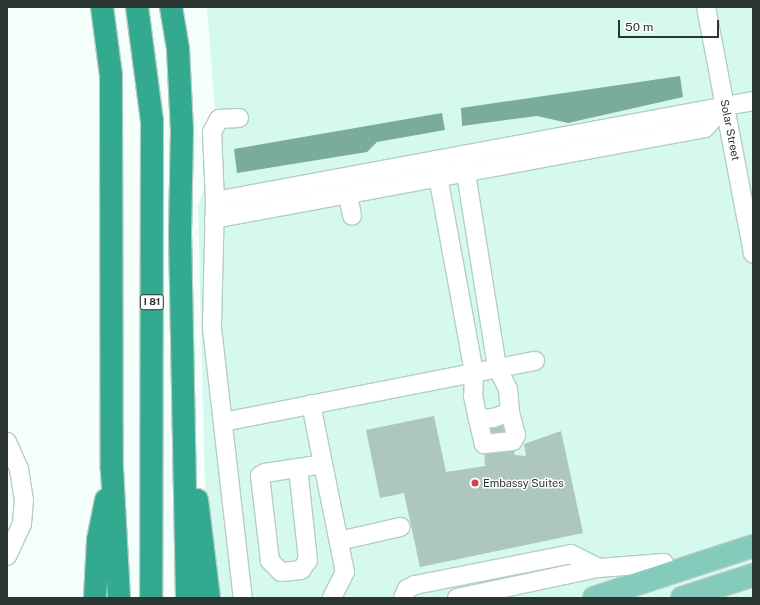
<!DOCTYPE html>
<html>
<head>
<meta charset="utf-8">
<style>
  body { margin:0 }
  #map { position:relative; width:760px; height:605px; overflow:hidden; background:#f4fefb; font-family:"Public Sans",sans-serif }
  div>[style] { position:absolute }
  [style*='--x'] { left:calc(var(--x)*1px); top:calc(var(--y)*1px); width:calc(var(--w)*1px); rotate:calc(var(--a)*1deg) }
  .built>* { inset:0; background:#d5f9ee }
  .water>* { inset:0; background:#7bab9d }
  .building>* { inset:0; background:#adc6be }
  .roads { filter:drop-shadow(1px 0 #b4cdc6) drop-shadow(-1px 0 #b4cdc6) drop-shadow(0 1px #b4cdc6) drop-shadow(0 -1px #b4cdc6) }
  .minor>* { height:18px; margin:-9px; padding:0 9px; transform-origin:9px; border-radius:9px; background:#fff }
  .major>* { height:22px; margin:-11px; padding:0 11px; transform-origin:11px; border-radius:11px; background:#85cbbc }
  .highway>* { height:22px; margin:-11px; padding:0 11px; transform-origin:11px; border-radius:11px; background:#33a98f }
  .dots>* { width:11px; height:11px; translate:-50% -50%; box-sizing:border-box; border:2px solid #fff; border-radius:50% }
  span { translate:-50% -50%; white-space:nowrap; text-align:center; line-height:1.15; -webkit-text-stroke:3px #fff; paint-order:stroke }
  .shield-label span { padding:1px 3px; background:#fff; border:1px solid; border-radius:3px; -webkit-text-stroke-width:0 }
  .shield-label { font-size:10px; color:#2b3532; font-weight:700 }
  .street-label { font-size:11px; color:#2b3532 }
  .poi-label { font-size:11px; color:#2b3532 }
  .left { translate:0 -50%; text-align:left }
  .frame { position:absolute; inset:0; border:8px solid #2b3532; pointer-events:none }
  .scale { position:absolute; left:618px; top:20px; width:101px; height:18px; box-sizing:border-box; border:2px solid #2b3532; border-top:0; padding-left:5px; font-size:12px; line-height:14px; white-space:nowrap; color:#2b3532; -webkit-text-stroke:3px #fff; paint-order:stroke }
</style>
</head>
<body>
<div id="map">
  <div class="built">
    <div style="clip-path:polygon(207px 7px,753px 7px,753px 598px,208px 598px,198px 206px,218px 150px)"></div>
  </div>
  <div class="water">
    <div style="clip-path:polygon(680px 76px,683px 97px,568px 123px,537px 116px,462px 126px,461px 108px)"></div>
    <div style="clip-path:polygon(442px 113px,445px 130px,377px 142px,367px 152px,237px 173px,234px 149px)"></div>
  </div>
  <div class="building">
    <div style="clip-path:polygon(434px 416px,446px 472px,485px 466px,483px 428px,507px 425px,515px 455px,526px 456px,524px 444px,561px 431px,583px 533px,420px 567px,404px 493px,380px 498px,366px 430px)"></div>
  </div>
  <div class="roads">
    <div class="minor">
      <div style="--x:706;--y:7;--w:251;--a:79.2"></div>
      <div style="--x:239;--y:118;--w:20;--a:177"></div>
      <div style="--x:219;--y:119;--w:15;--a:118"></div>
      <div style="--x:212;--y:132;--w:69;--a:87.5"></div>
      <div style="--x:215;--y:201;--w:127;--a:91.4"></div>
      <div style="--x:212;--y:328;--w:272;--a:83.5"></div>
      <div style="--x:435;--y:160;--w:216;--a:79.6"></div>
      <div style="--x:474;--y:372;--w:24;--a:92"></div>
      <div style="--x:473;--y:396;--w:24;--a:78"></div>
      <div style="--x:478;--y:419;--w:15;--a:-4"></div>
      <div style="--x:493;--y:418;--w:18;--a:-19"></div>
      <div style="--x:510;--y:412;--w:23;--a:-95"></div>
      <div style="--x:508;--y:389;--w:25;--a:-117"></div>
      <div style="--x:497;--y:367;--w:215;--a:-99.1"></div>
      <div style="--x:348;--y:195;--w:21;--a:79"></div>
      <div style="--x:215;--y:201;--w:547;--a:-10.53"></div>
      <div style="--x:214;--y:219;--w:499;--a:-10.5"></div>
      <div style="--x:705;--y:128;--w:30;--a:-48"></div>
      <div style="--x:311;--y:404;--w:171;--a:78.6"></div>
      <div style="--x:345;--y:572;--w:29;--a:117"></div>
      <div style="--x:478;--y:419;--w:26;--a:77"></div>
      <div style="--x:484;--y:444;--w:29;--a:-6"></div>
      <div style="--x:513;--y:441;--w:7;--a:-63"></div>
      <div style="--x:516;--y:435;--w:24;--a:-105"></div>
      <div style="--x:223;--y:422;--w:318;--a:-11.1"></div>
      <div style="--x:7;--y:442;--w:30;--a:66"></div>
      <div style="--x:19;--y:469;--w:31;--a:81"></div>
      <div style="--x:24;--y:500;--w:24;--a:95"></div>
      <div style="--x:22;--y:524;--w:35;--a:115"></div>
      <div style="--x:298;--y:468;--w:93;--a:83.8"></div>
      <div style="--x:308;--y:560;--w:12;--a:125"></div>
      <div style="--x:301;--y:570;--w:20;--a:174"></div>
      <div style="--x:281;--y:572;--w:16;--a:-135"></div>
      <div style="--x:270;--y:561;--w:86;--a:-96.7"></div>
      <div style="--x:260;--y:476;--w:6;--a:-31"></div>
      <div style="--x:265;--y:473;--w:33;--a:-9"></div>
      <div style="--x:298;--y:468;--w:25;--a:-9"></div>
      <div style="--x:339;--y:541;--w:63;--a:-12.9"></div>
      <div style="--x:403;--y:598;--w:10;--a:-66"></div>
      <div style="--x:407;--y:589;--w:9;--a:-27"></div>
      <div style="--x:415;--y:585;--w:159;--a:-11.2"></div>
      <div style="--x:571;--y:554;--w:30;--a:27"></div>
      <div style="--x:598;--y:568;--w:66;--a:-4.3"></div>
      <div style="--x:664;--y:563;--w:11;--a:80"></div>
      <div style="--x:457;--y:598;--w:144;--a:-12"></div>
    </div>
    <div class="major">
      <div style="--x:594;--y:598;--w:167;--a:-18.1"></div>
      <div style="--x:682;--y:598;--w:75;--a:-17.9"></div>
    </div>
    <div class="highway">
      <div style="--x:102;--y:7;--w:69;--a:82.5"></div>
      <div style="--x:111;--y:75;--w:394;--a:89.9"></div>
      <div style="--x:112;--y:469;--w:129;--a:86.9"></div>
      <div style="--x:137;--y:7;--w:115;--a:82.5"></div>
      <div style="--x:152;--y:121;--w:477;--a:90.1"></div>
      <div style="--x:171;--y:7;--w:43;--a:80.5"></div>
      <div style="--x:178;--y:49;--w:81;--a:87.2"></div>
      <div style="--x:182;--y:130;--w:102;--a:91.1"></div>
      <div style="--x:180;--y:232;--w:366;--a:88.9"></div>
      <div style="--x:197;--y:500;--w:99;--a:83"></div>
      <div style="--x:95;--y:598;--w:58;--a:-87"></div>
      <div style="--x:98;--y:540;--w:41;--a:-78.7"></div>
    </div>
  </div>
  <div class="dots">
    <div style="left:475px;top:483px;background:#d14242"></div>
  </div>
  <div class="shield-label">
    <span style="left:152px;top:302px">I 81</span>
  </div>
  <div class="street-label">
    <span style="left:730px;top:130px;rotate:79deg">Solar Street</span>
  </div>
  <div class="poi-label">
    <span class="left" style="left:483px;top:483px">Embassy Suites</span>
  </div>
  <div class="frame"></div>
  <div class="scale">50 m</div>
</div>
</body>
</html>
